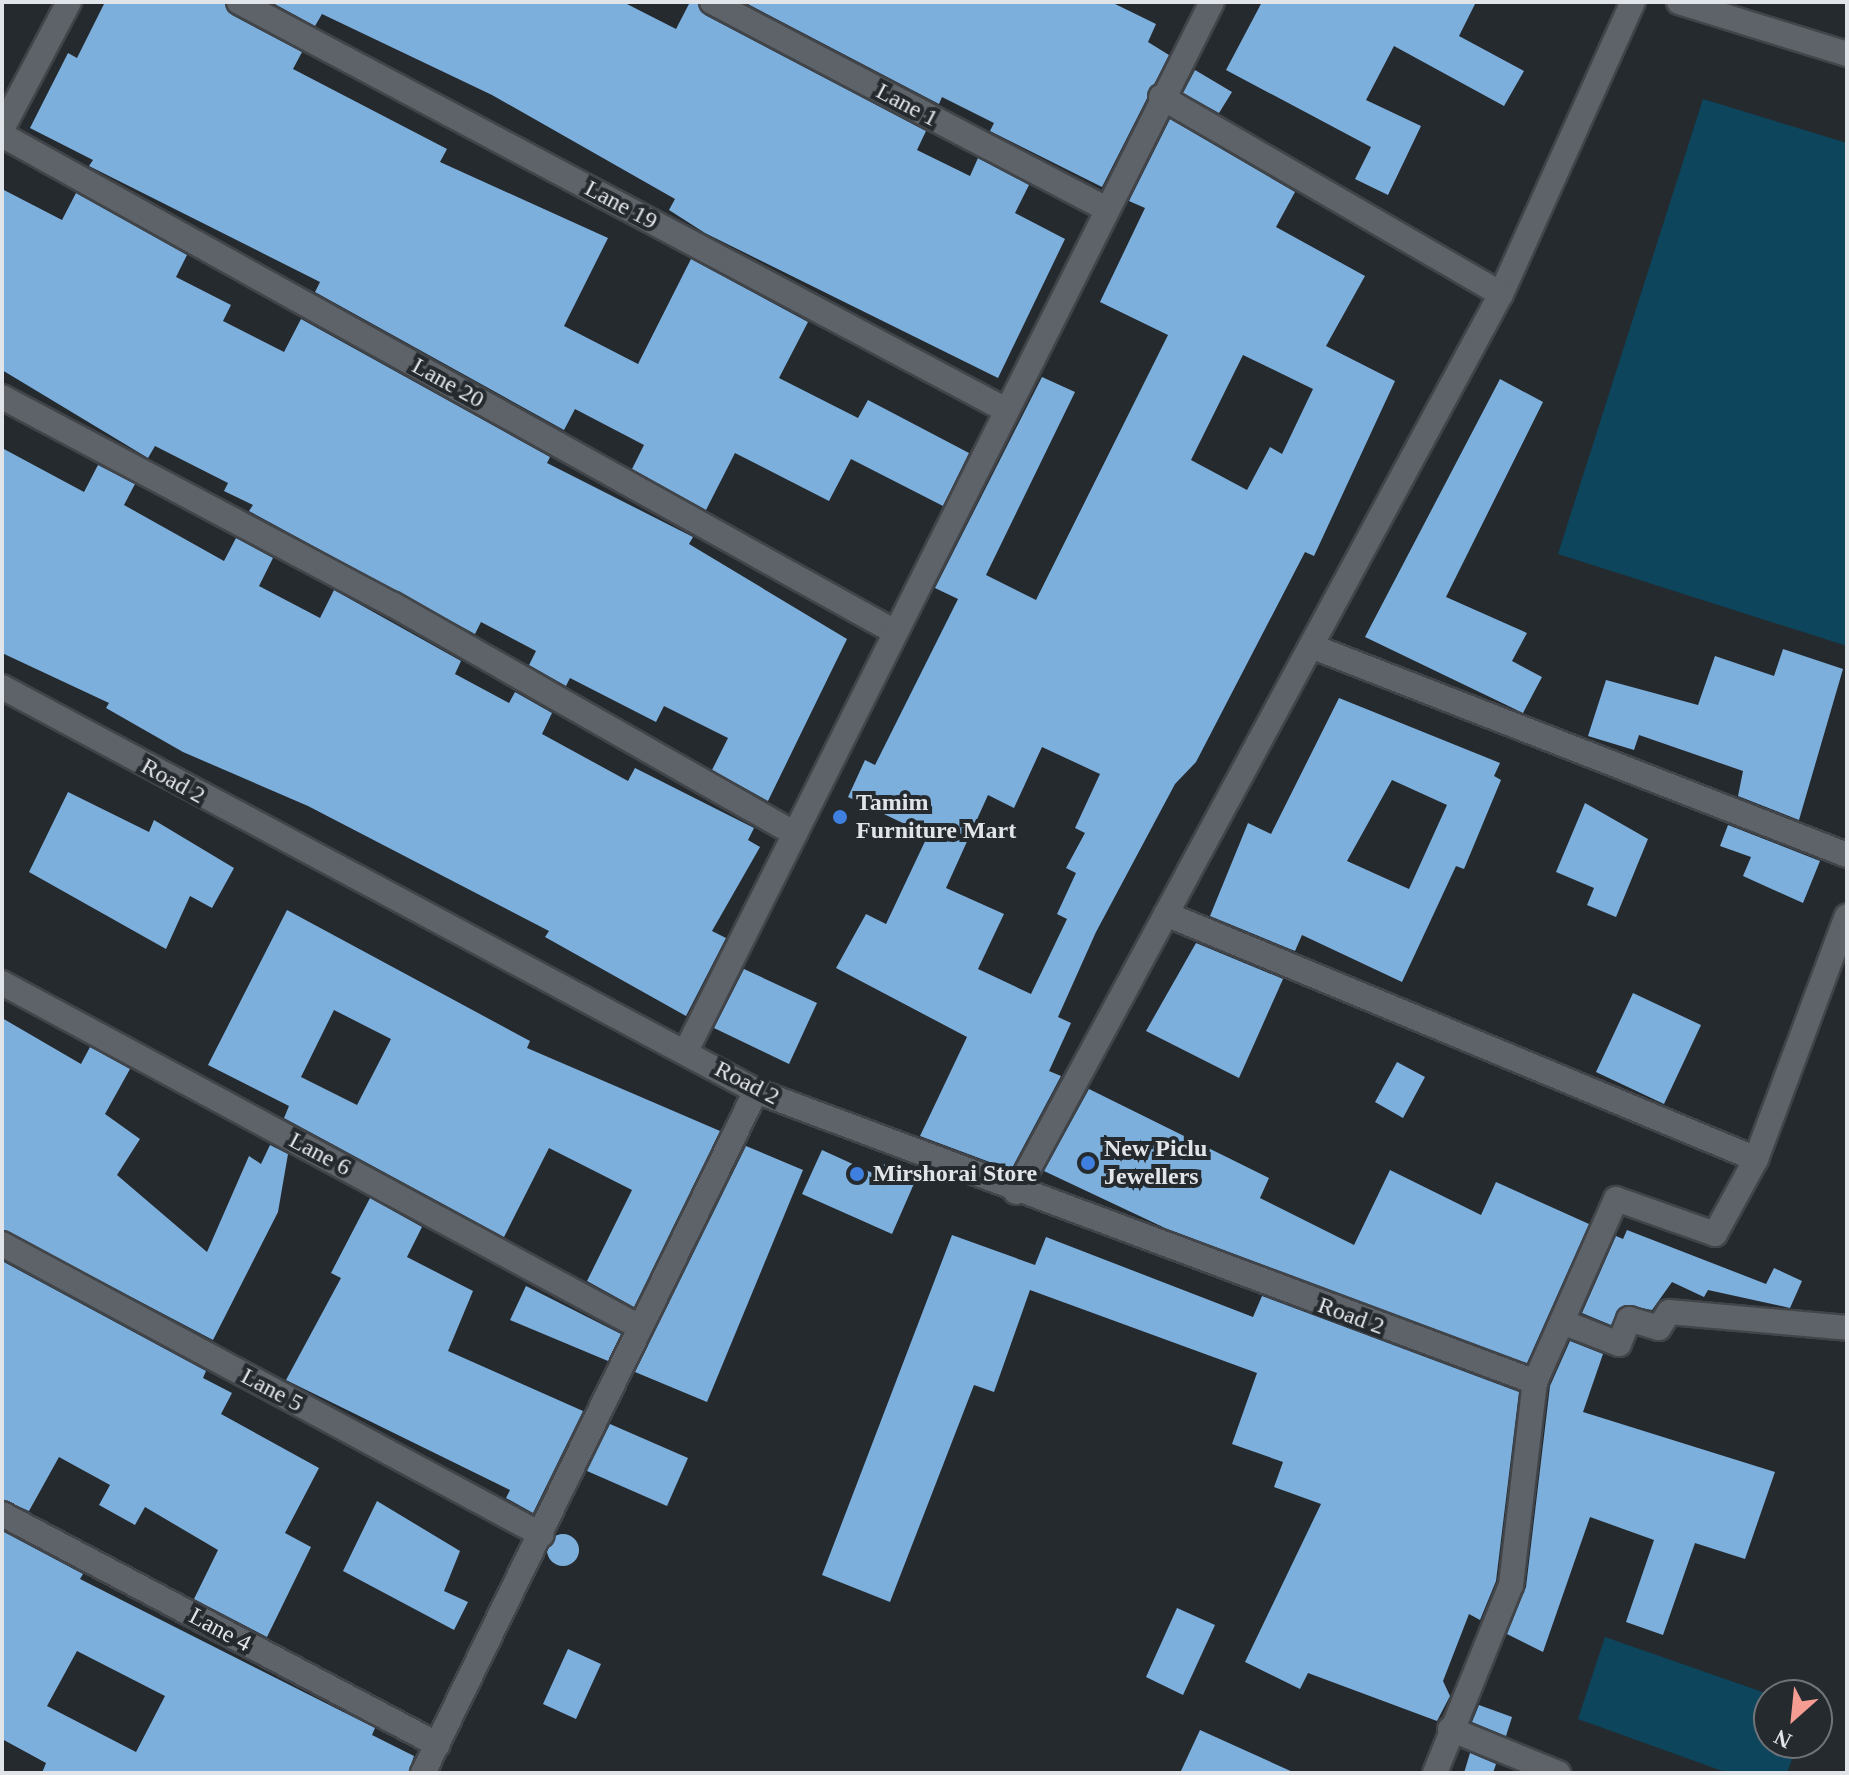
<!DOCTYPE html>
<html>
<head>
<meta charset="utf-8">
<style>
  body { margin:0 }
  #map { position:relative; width:1849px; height:1775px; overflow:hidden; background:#252a2f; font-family:"Times New Roman",serif }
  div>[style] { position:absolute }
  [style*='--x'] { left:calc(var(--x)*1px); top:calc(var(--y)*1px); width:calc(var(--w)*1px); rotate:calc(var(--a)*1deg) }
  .water>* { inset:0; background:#0c455c }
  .building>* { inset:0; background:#7dafdd }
  .round { border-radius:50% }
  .roads { filter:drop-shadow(2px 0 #414549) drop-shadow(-2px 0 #414549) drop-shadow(0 2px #414549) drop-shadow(0 -2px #414549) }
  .minor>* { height:24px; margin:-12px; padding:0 12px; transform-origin:12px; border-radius:12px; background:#5d6368 }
  .dots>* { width:22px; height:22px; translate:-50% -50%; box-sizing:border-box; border:4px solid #252a2f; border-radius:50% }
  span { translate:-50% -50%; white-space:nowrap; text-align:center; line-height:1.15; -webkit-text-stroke:8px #252a2f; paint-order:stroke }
  .street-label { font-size:24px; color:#e1e4e8 }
  .poi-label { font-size:24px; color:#e1e4e8; font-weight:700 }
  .left { translate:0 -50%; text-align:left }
  .frame { position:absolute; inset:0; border:4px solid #e1e4e8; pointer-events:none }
  .north { position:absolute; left:1753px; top:1679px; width:80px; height:80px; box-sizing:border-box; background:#252a2f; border:2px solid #707479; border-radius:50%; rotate:207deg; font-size:22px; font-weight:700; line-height:32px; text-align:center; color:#e1e4e8 }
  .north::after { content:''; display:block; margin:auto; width:28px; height:36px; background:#f59c93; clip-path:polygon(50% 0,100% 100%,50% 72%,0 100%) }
</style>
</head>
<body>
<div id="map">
  <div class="water">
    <div style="clip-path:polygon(1703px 99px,1847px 143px,1847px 646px,1558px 554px)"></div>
    <div style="clip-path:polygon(1605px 1637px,1771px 1695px,1769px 1743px,1798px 1743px,1787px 1773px,1728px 1773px,1578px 1719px)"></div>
  </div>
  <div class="building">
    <div style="clip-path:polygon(105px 2px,224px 2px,232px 15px,302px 52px,293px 69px,447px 149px,440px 162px,608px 238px,564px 326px,638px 364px,691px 259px,808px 322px,779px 378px,858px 418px,868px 400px,969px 453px,943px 506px,851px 459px,829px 501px,735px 453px,706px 510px,632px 469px,644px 445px,575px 409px,564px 430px,315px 292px,320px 282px,89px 166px,93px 160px,30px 128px,68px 53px,77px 58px)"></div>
    <div style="clip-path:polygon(271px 2px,623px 2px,676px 29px,690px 2px,697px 2px,705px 15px,926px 131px,917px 150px,970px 176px,978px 158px,1029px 185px,1015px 213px,1065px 239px,998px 378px,705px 233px,669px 210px,675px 199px,492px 95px,322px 14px,315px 26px)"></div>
    <div style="clip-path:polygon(744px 2px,1111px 2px,1156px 24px,1148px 42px,1169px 55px,1102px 187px,990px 131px,994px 123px,942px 97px,939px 104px)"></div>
    <div style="clip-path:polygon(1262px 2px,1476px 2px,1459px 36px,1524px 71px,1504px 106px,1394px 46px,1366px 100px,1421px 126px,1388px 195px,1355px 179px,1371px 147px,1226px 70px)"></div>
    <div style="clip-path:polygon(1195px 70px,1232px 92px,1219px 113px,1183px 93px)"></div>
    <div style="clip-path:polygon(evenodd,1170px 119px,1295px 192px,1276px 227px,1365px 276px,1326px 346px,1395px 381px,1314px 556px,1305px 552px,1196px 762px,1175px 784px,1096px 932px,1058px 1017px,1071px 1023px,1049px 1071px,1061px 1076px,1011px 1170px,920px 1136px,967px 1037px,836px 968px,866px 914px,886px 924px,928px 835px,848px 797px,865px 760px,875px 765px,958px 599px,935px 588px,1042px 377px,1075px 392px,986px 575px,1036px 600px,1168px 335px,1100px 302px,1145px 208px,1129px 201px,1170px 119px,1243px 355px,1313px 389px,1282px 454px,1270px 447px,1247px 490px,1191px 460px,1243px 355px,1170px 119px,1042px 747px,1100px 774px,1075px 828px,1085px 833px,1066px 868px,1076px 873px,1057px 914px,1067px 919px,1031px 994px,978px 969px,1004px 914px,946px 888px,988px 795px,1014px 808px,1042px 747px)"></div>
    <div style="clip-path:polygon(2px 189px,62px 220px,76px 193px,187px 255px,176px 277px,231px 305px,223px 321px,284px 352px,301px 319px,550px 457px,547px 463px,693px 537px,689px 544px,847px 639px,768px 801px,712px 770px,728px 738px,664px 706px,656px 722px,570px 678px,566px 686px,529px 665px,536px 651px,481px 622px,475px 634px,249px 511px,253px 505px,224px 491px,228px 483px,155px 446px,148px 458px,2px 370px)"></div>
    <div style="clip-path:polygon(1500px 379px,1543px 402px,1446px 597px,1527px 633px,1512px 661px,1542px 677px,1523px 713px,1365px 637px)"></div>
    <div style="clip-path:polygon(2px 448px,84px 492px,98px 465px,135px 484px,124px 505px,224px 561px,236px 538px,273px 558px,259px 586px,320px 618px,334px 590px,461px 661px,455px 674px,509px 703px,515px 692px,552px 713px,542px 734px,628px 781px,635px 768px,754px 828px,748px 840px,760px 847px,712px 931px,726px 938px,686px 1016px,545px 937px,549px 931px,308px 806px,183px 752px,106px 708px,109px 703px,2px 653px)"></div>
    <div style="clip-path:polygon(1783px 649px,1843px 669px,1799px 820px,1738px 796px,1743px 771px,1639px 735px,1634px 750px,1588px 736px,1606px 680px,1698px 705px,1715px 656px,1774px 676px)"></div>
    <div style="clip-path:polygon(evenodd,1339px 698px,1500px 763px,1494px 776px,1501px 780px,1464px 869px,1456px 866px,1402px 982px,1302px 935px,1295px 951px,1210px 916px,1248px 823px,1271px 834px,1339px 698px,1392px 780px,1447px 805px,1409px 889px,1347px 861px,1392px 780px)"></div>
    <div style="clip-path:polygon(68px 792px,149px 832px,154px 820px,234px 868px,212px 908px,190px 896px,166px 949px,29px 872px)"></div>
    <div style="clip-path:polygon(1585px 803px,1648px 839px,1616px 917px,1587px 905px,1594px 888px,1556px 872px)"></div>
    <div style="clip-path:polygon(1728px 825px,1820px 861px,1803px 903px,1743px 876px,1751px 857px,1720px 846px)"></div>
    <div style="clip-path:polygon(evenodd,287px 910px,530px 1041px,527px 1048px,720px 1131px,634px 1307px,587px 1281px,632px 1190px,549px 1148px,504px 1237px,284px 1118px,289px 1106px,208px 1065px,287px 910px,334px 1010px,391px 1039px,357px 1105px,301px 1077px,334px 1010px)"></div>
    <div style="clip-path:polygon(1196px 943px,1283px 979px,1239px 1078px,1146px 1031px)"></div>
    <div style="clip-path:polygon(744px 969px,817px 1003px,789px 1064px,714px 1028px)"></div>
    <div style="clip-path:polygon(1633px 993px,1701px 1025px,1664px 1104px,1596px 1072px)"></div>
    <div style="clip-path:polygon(2px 1018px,81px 1064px,90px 1047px,130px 1069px,105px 1114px,140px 1139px,117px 1175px,207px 1252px,249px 1156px,261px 1164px,270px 1145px,288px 1154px,278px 1212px,213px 1340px,2px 1229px)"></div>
    <div style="clip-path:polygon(1397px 1062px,1425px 1077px,1403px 1118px,1375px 1102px)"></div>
    <div style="clip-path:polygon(1089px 1089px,1269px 1178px,1260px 1198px,1354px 1245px,1390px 1170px,1481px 1215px,1496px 1182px,1589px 1224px,1527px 1363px,1165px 1228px,1044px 1171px)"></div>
    <div style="clip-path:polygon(746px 1146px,803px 1170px,707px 1402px,635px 1372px)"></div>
    <div style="clip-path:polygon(822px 1150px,879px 1176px,884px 1164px,916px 1179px,892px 1234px,802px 1194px)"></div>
    <div style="clip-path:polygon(370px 1198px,422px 1227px,407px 1257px,473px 1291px,448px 1351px,583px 1411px,533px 1513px,506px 1498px,510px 1490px,286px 1380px,341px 1278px,331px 1273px)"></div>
    <div style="clip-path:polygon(1627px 1230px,1766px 1284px,1774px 1268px,1802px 1281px,1790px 1308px,1708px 1290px,1704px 1297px,1672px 1282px,1652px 1310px,1625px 1305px,1611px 1325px,1582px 1313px,1616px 1236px,1623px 1239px)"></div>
    <div style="clip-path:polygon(952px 1235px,1035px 1265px,1046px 1237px,1253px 1317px,1262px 1296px,1519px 1392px,1496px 1581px,1480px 1620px,1469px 1614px,1443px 1681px,1450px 1696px,1437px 1721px,1308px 1673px,1300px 1689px,1245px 1662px,1321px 1504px,1274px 1487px,1283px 1462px,1232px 1444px,1257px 1373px,1030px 1290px,994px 1392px,974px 1385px,890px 1602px,822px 1575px)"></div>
    <div style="clip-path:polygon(2px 1261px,206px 1371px,203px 1378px,232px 1393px,221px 1414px,319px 1468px,285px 1533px,311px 1547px,267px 1637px,194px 1599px,218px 1550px,145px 1507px,135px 1525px,99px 1505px,110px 1485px,59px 1457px,29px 1511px,2px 1499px)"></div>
    <div style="clip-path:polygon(526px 1286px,621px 1334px,608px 1361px,510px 1320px)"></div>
    <div style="clip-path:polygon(1570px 1341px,1603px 1354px,1583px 1412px,1775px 1472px,1745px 1559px,1695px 1543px,1663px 1635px,1626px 1622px,1654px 1540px,1590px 1517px,1543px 1652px,1507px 1634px,1526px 1587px,1550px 1386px)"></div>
    <div style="clip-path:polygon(610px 1424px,688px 1458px,667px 1506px,587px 1471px)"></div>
    <div style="clip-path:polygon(377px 1501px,460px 1551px,444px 1591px,468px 1602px,454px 1630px,343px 1571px)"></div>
    <div style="clip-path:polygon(evenodd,2px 1531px,83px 1574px,80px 1579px,375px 1728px,372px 1735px,414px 1756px,408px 1773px,42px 1773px,46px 1763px,2px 1739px,2px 1531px,77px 1651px,165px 1696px,136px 1752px,47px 1706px,77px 1651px)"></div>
    <div class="round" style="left:547px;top:1534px;width:32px;height:32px"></div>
    <div style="clip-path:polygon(1177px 1608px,1215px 1625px,1183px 1695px,1146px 1677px)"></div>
    <div style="clip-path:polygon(568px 1649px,601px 1664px,576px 1719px,543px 1704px)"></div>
    <div style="clip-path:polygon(1479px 1705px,1512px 1717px,1506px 1736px,1472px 1722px)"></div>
    <div style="clip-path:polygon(1200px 1730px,1295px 1773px,1180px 1773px)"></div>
    <div style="clip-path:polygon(1470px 1753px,1496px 1764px,1493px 1773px,1464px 1773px)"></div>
  </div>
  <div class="roads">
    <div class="minor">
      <div style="--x:239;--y:2;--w:867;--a:28.01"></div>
      <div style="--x:712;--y:2;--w:441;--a:27.7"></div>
      <div style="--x:1679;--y:2;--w:176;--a:17.2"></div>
      <div style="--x:2;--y:129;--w:144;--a:-62.2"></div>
      <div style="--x:2;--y:135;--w:1020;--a:29.1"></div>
      <div style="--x:1501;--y:294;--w:320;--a:-65.7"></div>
      <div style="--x:2;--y:397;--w:442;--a:28"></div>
      <div style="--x:392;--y:604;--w:464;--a:29.7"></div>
      <div style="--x:1311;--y:646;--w:575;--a:21.3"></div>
      <div style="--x:2;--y:687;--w:855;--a:28.18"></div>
      <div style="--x:756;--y:1091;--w:832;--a:20.48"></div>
      <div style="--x:1166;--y:914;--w:639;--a:22.55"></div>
      <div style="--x:2;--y:983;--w:723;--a:28.34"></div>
      <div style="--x:686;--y:1051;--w:1173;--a:-63.37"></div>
      <div style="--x:1016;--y:1192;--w:1021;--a:-61.63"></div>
      <div style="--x:1501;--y:294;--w:393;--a:-149.9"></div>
      <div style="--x:2;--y:1244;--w:613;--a:28.32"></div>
      <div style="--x:1565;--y:1323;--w:58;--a:21.3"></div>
      <div style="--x:1619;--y:1344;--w:27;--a:-68"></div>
      <div style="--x:1629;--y:1319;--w:31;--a:17"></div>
      <div style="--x:1659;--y:1328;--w:19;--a:-58"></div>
      <div style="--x:1669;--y:1312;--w:179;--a:5.1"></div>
      <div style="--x:2;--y:1514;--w:493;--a:27.9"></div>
      <div style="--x:1450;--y:1729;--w:117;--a:22.2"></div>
      <div style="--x:423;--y:1773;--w:759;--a:-63.98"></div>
      <div style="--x:1435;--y:1773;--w:203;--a:-68"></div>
      <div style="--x:1511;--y:1585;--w:204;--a:-83.3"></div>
      <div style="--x:1535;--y:1382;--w:200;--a:-66.1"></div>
      <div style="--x:1616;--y:1199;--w:105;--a:19.5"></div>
      <div style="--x:1715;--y:1234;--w:85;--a:-61.3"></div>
      <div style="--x:1756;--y:1159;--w:259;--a:-69.5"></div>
    </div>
  </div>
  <div class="dots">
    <div style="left:840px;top:817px;background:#3f7fe0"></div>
    <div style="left:1088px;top:1163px;background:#3f7fe0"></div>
    <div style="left:857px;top:1174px;background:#3f7fe0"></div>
  </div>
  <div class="street-label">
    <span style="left:907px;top:105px;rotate:28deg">Lane 1</span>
    <span style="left:621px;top:205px;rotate:28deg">Lane 19</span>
    <span style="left:448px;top:383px;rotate:29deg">Lane 20</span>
    <span style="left:173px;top:781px;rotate:29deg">Road 2</span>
    <span style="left:747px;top:1083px;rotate:27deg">Road 2</span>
    <span style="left:320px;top:1154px;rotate:28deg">Lane 6</span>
    <span style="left:1351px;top:1316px;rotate:20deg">Road 2</span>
    <span style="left:272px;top:1390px;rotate:28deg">Lane 5</span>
    <span style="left:220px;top:1630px;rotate:28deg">Lane 4</span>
  </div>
  <div class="poi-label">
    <span class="left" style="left:856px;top:817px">Tamim<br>Furniture Mart</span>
    <span class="left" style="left:1104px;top:1163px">New Piclu<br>Jewellers</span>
    <span class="left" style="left:873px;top:1174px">Mirshorai Store</span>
  </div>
  <div class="frame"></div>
  <div class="north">N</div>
</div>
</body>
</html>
